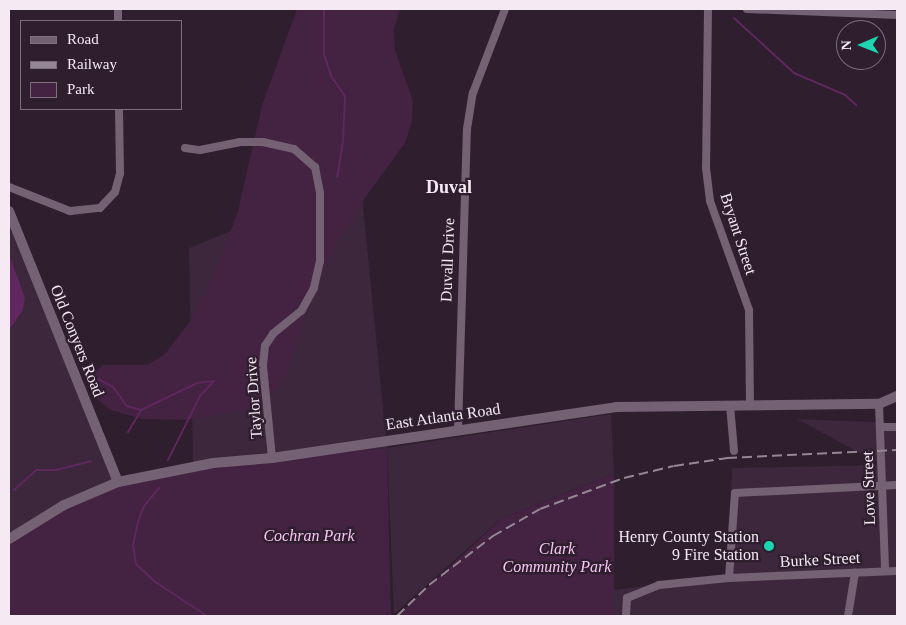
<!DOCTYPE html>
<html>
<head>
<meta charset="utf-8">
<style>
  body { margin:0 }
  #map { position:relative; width:906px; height:625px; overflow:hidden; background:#2e1e2e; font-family:"Times New Roman",serif }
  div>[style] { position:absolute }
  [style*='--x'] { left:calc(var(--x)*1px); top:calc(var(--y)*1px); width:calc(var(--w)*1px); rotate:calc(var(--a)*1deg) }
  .built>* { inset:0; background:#3c273c }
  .green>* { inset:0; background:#432242 }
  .water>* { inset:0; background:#5f275e }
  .stream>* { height:2px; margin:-1px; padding:0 1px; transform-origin:1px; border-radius:1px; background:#5f275e }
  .minor>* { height:8px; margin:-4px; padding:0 4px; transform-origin:4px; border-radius:4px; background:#756174 }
  .tertiary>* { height:10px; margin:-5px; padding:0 5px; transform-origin:5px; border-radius:5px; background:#756174 }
  .rail>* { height:2px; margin-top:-1px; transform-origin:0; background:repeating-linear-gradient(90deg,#948693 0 10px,transparent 0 15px) }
  .dots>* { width:14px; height:14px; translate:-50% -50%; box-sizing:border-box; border:2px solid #2e1e2e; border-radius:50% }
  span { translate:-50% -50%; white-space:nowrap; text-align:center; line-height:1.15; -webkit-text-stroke:4.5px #2e1e2e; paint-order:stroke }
  .street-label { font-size:16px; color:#f5e9f4 }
  .park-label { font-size:16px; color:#f7c4f4; font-style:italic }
  .poi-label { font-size:16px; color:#f5e9f4 }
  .right { translate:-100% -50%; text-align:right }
  .neighbourhood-label { font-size:18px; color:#f5e9f4; font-weight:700 }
  .frame { position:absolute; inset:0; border:10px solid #f5e9f4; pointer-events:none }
  .legend { position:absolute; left:20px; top:20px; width:162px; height:90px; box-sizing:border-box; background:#2e1e2e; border:1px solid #7e6f7d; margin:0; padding:6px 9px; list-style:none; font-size:15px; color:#f5e9f4 }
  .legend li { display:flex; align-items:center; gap:10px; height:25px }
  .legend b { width:25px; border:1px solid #7e6f7d }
  .north { position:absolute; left:836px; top:20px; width:50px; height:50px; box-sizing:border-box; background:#2e1e2e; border:1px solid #7e6f7d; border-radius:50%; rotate:269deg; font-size:14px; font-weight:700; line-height:20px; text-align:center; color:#f5e9f4 }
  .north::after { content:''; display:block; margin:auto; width:18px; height:22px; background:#1ed5b0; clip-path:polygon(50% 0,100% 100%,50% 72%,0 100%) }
</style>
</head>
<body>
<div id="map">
  <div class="built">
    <div style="clip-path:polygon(355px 125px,387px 448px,611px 414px,614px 474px,502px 518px,394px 614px,387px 448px,193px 465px,189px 248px,258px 220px)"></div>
    <div style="clip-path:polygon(9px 222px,116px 478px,9px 535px)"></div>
    <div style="clip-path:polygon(797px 419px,897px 423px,897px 616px,614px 616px,614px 590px,729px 576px,732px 468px,882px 465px)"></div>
  </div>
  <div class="green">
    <div style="clip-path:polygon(297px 9px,400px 9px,394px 29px,395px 50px,413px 101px,412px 122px,405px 143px,367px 195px,338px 241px,310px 299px,288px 372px,269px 397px,250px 408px,229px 413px,186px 420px,143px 419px,110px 410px,96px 398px,90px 384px,95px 372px,103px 365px,147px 365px,165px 354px,191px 320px,215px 272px,238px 211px,262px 105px)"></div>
    <div style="clip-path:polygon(387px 448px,391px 616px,9px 616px,9px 535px,116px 478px,193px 465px)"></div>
    <div style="clip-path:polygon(614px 474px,614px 616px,397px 616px,502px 518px)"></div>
  </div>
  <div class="water">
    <div style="clip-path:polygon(9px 254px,25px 298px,23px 310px,9px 330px)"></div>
  </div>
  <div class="stream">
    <div style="--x:324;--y:9;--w:45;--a:90"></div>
    <div style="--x:324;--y:54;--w:23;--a:72"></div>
    <div style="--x:331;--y:76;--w:24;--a:55"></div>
    <div style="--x:345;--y:96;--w:45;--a:92.5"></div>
    <div style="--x:343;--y:141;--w:36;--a:99"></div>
    <div style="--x:734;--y:18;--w:81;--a:42.5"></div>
    <div style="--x:794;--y:73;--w:56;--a:23.3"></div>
    <div style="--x:845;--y:95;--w:15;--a:42"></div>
    <div style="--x:98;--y:379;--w:17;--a:28"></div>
    <div style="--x:113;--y:387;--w:24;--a:54"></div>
    <div style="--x:127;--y:406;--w:15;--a:16"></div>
    <div style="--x:141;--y:410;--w:62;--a:-25.7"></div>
    <div style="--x:197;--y:383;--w:17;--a:-7"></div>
    <div style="--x:128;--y:432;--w:26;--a:-59"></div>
    <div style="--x:168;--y:460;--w:72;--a:-63.4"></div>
    <div style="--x:200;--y:396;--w:21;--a:-47"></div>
    <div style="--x:159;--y:488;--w:23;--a:130"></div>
    <div style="--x:144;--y:506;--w:17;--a:111"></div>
    <div style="--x:138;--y:522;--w:24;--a:102"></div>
    <div style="--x:133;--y:545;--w:19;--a:81"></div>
    <div style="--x:136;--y:564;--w:25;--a:43"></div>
    <div style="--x:154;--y:581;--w:64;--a:33.4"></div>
    <div style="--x:14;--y:490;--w:30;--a:-42"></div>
    <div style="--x:36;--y:470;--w:20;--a:0"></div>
    <div style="--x:56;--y:470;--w:36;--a:-14"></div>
  </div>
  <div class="minor">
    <div style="--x:118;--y:9;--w:12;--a:90"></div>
    <div style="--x:708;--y:9;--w:159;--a:90.7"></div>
    <div style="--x:706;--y:168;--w:33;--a:83"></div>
    <div style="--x:710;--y:201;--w:116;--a:70.3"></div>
    <div style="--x:749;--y:310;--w:96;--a:89.4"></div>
    <div style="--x:747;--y:9;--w:150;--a:2.3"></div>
    <div style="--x:185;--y:148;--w:15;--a:8"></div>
    <div style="--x:200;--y:150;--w:41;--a:-11.3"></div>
    <div style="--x:240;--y:142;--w:23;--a:0"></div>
    <div style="--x:263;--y:142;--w:32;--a:13"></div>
    <div style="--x:294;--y:149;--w:28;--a:41"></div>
    <div style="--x:315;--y:167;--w:26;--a:79"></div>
    <div style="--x:320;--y:193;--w:68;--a:90"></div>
    <div style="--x:320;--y:261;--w:28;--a:103"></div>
    <div style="--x:314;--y:288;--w:26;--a:119"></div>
    <div style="--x:301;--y:311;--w:36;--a:141"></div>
    <div style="--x:273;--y:334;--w:14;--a:124"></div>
    <div style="--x:265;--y:346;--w:20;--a:96"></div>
    <div style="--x:263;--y:366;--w:92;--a:84.4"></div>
    <div style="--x:9;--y:187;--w:66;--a:21.5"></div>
    <div style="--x:70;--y:211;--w:30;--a:-6"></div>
    <div style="--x:100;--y:208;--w:22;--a:-47"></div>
    <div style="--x:115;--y:192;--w:20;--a:-75"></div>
    <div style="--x:120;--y:173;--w:64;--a:-90.9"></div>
    <div style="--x:879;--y:404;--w:167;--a:87.9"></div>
    <div style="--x:730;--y:405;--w:46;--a:85"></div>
    <div style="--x:880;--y:427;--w:17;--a:0"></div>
    <div style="--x:458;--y:430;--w:301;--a:-88.3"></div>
    <div style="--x:467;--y:129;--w:36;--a:-81"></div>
    <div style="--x:473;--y:93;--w:90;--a:-69.1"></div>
    <div style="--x:729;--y:578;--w:85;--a:-86"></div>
    <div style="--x:735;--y:493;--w:162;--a:-2.8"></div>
    <div style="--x:626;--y:616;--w:18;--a:-87"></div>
    <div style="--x:627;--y:598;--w:35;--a:-22"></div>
    <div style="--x:659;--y:585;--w:70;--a:-5.7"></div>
    <div style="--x:729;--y:578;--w:168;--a:-2.4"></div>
    <div style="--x:848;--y:616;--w:44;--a:-80.8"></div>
  </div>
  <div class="tertiary">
    <div style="--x:9;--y:211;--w:292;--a:68.1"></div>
    <div style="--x:9;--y:539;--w:65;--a:-31.7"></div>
    <div style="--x:64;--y:505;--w:59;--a:-23.1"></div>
    <div style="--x:118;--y:482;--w:97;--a:-11.3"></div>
    <div style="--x:213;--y:463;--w:59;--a:-4.8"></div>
    <div style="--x:272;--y:458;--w:348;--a:-8.4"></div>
    <div style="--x:616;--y:407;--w:263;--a:-0.7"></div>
    <div style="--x:879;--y:404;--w:20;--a:-24"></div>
  </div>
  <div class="rail">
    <div style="--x:397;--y:616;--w:45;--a:-44.1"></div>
    <div style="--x:429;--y:585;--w:81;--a:-37.4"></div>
    <div style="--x:493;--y:536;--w:54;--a:-29.9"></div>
    <div style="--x:540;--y:509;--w:90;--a:-20.3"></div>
    <div style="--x:624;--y:478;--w:51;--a:-13.5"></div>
    <div style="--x:674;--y:466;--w:54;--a:-8.6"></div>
    <div style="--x:727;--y:458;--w:170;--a:-2.7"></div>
  </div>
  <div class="dots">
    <div style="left:769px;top:546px;background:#1ed5b0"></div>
  </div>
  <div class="street-label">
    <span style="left:738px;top:234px;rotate:72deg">Bryant Street</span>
    <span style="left:448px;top:260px;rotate:-88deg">Duvall Drive</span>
    <span style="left:77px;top:341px;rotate:68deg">Old Conyers Road</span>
    <span style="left:254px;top:398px;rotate:-94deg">Taylor Drive</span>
    <span style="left:443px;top:417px;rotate:-8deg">East Atlanta Road</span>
    <span style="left:869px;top:488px;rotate:-92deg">Love Street</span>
    <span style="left:820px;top:560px;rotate:-3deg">Burke Street</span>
  </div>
  <div class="park-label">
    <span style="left:309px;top:536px">Cochran Park</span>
    <span style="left:557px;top:558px">Clark<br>Community Park</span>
  </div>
  <div class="poi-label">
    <span class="right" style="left:759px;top:546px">Henry County Station<br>9 Fire Station</span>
  </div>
  <div class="neighbourhood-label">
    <span style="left:449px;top:187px">Duval</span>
  </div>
  <div class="frame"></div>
  <ul class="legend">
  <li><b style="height:6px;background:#756174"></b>Road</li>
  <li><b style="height:6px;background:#948693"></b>Railway</li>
  <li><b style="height:14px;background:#432242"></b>Park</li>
  </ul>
  <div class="north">N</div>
</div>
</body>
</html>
